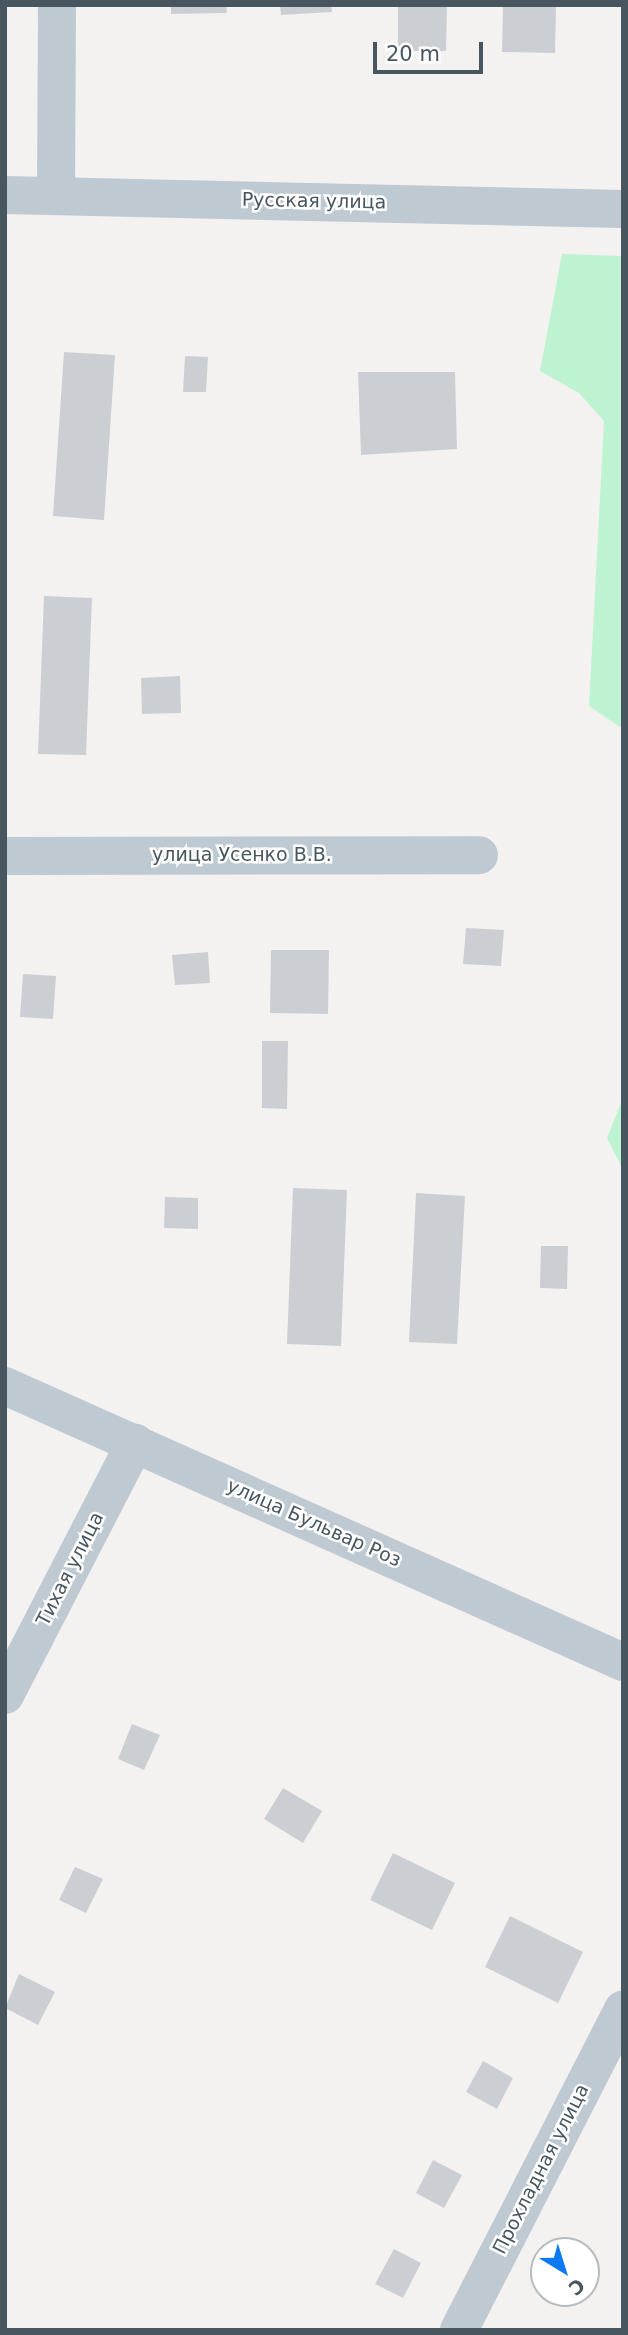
<!DOCTYPE html>
<html>
<head>
<meta charset="utf-8">
<style>
  body { margin:0 }
  #map { position:relative; width:628px; height:2335px; overflow:hidden; background:#f4f1f1; font-family:"DejaVu Sans",sans-serif }
  div>[style] { position:absolute }
  [style*='--x'] { left:calc(var(--x)*1px); top:calc(var(--y)*1px); width:calc(var(--w)*1px); rotate:calc(var(--a)*1deg) }
  .green>* { inset:0; background:#bef3d1 }
  .building>* { inset:0; background:#cbcfd4 }
  .minor>* { height:38px; margin:-19px; padding:0 19px; transform-origin:19px; border-radius:19px; background:#bec9d1 }
  .tertiary>* { height:38px; margin:-19px; padding:0 19px; transform-origin:19px; border-radius:19px; background:#bec9d1 }
  span { translate:-50% -50%; white-space:nowrap; text-align:center; line-height:1.15; -webkit-text-stroke:5px #fff; paint-order:stroke }
  .street-label { font-size:19px; color:#485660 }
  .frame { position:absolute; inset:0; border:7px solid #485660; pointer-events:none }
  .north { position:absolute; left:530px; top:2237px; width:70px; height:70px; box-sizing:border-box; background:#fff; border:2px solid #b6bbbf; border-radius:50%; rotate:142deg; font-size:19px; font-weight:700; line-height:28px; text-align:center; color:#485660 }
  .north::after { content:''; display:block; margin:auto; width:24px; height:32px; background:#0e7af1; clip-path:polygon(50% 0,100% 100%,50% 72%,0 100%) }
  .scale { position:absolute; left:373px; top:42px; width:110px; height:32px; box-sizing:border-box; border:4px solid #485660; border-top:0; padding-left:9px; font-size:21px; line-height:24px; white-space:nowrap; color:#485660; -webkit-text-stroke:5px #fff; paint-order:stroke }
</style>
</head>
<body>
<div id="map">
  <div class="green">
    <div style="clip-path:polygon(562px 254px,623px 256px,623px 729px,589px 706px,604px 421px,579px 393px,540px 371px)"></div>
    <div style="clip-path:polygon(623px 1098px,623px 1170px,607px 1138px)"></div>
  </div>
  <div class="building">
    <div style="clip-path:polygon(171px 5px,226px 5px,227px 13px,171px 14px)"></div>
    <div style="clip-path:polygon(280px 5px,331px 5px,332px 12px,281px 15px)"></div>
    <div style="clip-path:polygon(398px 5px,447px 5px,446px 51px,398px 51px)"></div>
    <div style="clip-path:polygon(503px 5px,556px 5px,555px 53px,502px 52px)"></div>
    <div style="clip-path:polygon(64px 352px,115px 355px,104px 520px,53px 516px)"></div>
    <div style="clip-path:polygon(185px 356px,208px 357px,206px 392px,183px 392px)"></div>
    <div style="clip-path:polygon(358px 372px,455px 372px,457px 449px,361px 455px)"></div>
    <div style="clip-path:polygon(44px 596px,92px 598px,86px 755px,38px 754px)"></div>
    <div style="clip-path:polygon(180px 676px,181px 713px,142px 714px,141px 678px)"></div>
    <div style="clip-path:polygon(466px 928px,504px 930px,501px 966px,463px 964px)"></div>
    <div style="clip-path:polygon(271px 950px,329px 950px,328px 1014px,270px 1013px)"></div>
    <div style="clip-path:polygon(208px 952px,210px 983px,175px 985px,172px 955px)"></div>
    <div style="clip-path:polygon(23px 974px,56px 976px,53px 1019px,20px 1017px)"></div>
    <div style="clip-path:polygon(262px 1041px,288px 1041px,287px 1109px,262px 1108px)"></div>
    <div style="clip-path:polygon(293px 1188px,347px 1190px,341px 1346px,287px 1344px)"></div>
    <div style="clip-path:polygon(416px 1193px,465px 1196px,457px 1344px,409px 1342px)"></div>
    <div style="clip-path:polygon(165px 1197px,198px 1198px,198px 1229px,164px 1228px)"></div>
    <div style="clip-path:polygon(541px 1246px,568px 1246px,567px 1289px,540px 1288px)"></div>
    <div style="clip-path:polygon(132px 1724px,160px 1735px,144px 1770px,118px 1759px)"></div>
    <div style="clip-path:polygon(283px 1788px,322px 1811px,303px 1843px,264px 1819px)"></div>
    <div style="clip-path:polygon(393px 1853px,455px 1883px,432px 1930px,370px 1900px)"></div>
    <div style="clip-path:polygon(75px 1867px,103px 1879px,86px 1913px,59px 1900px)"></div>
    <div style="clip-path:polygon(510px 1916px,583px 1952px,558px 2003px,485px 1967px)"></div>
    <div style="clip-path:polygon(19px 1974px,55px 1992px,38px 2025px,5px 2008px)"></div>
    <div style="clip-path:polygon(483px 2061px,513px 2078px,497px 2109px,466px 2092px)"></div>
    <div style="clip-path:polygon(433px 2160px,462px 2175px,444px 2208px,416px 2193px)"></div>
    <div style="clip-path:polygon(394px 2249px,421px 2263px,403px 2298px,375px 2284px)"></div>
  </div>
  <div class="minor">
    <div style="--x:56;--y:195;--w:190;--a:-89.7"></div>
    <div style="--x:5;--y:856;--w:474;--a:-0.1"></div>
    <div style="--x:5;--y:1695;--w:284;--a:-62.7"></div>
    <div style="--x:459;--y:2330;--w:360;--a:-62.9"></div>
  </div>
  <div class="tertiary">
    <div style="--x:5;--y:195;--w:618;--a:1.3"></div>
    <div style="--x:5;--y:1386;--w:677;--a:24.07"></div>
  </div>
  <div class="street-label">
    <span style="left:314px;top:201px;rotate:1deg">Русская улица</span>
    <span style="left:242px;top:855px">улица Усенко В.В.</span>
    <span style="left:314px;top:1523px;rotate:24deg">улица Бульвар Роз</span>
    <span style="left:70px;top:1569px;rotate:-63deg">Тихая улица</span>
    <span style="left:541px;top:2169px;rotate:-63deg">Прохладная улица</span>
  </div>
  <div class="frame"></div>
  <div class="north">С</div>
  <div class="scale">20 m</div>
</div>
</body>
</html>
